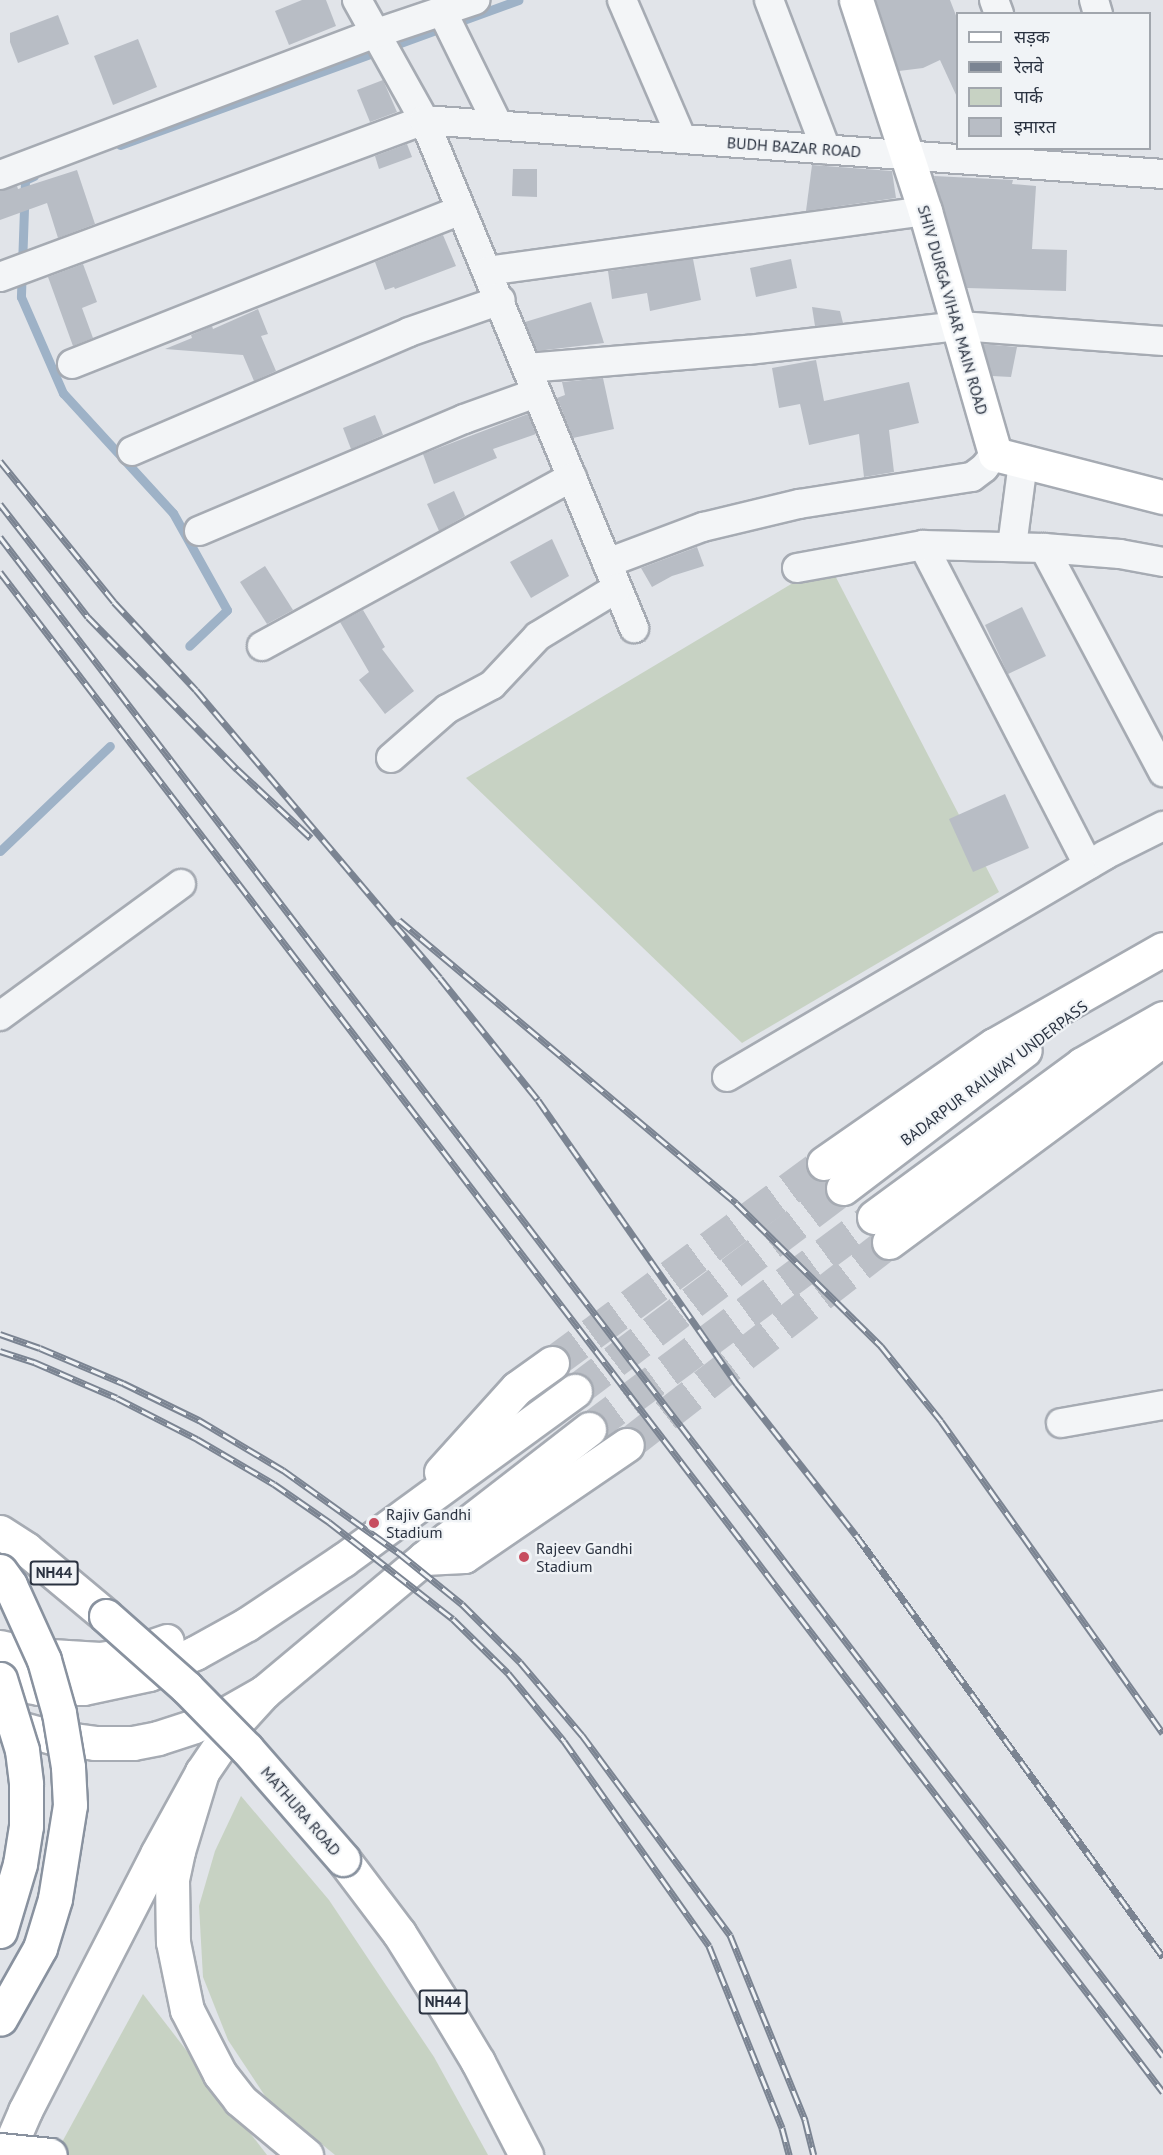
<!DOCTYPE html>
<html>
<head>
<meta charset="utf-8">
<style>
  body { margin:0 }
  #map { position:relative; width:1163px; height:2155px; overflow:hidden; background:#e1e4e9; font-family:"PT Sans","Noto Sans Devanagari",sans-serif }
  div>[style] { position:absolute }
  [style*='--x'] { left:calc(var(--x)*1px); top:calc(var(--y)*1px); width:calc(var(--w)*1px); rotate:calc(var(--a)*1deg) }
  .green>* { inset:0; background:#c7d2c3 }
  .stream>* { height:9px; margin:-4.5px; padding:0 4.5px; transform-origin:4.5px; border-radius:4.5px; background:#9eb2c7 }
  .building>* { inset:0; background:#b8bdc5 }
  .primary-tunnel>* { height:33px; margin-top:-16.5px; transform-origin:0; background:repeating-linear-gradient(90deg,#bcc0c7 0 33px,transparent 0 49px) }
  .roads { filter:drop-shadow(2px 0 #a6abb3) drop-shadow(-2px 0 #a6abb3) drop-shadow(0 2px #a6abb3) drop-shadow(0 -2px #a6abb3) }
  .street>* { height:28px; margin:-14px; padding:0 14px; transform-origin:14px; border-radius:14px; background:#f3f5f7 }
  .secondary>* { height:33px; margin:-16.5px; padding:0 16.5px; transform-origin:16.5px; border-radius:16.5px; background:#fff }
  .primary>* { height:33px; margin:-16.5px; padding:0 16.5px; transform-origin:16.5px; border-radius:16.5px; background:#fff }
  .highway>* { height:33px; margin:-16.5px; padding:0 16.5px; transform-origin:16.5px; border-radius:16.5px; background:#fff }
  .rail>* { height:7px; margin-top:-3.5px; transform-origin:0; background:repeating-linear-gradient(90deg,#f0f3f6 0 14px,#7b8492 0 28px); box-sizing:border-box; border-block:2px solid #7b8492 }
  .bridges { filter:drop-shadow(2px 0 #89929f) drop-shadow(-2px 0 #89929f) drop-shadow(0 2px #89929f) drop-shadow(0 -2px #89929f) }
  .highway-bridge>* { height:33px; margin:-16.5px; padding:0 16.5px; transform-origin:16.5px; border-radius:16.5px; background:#fff }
  .dots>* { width:16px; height:16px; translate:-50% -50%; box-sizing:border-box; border:3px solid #f0f3f6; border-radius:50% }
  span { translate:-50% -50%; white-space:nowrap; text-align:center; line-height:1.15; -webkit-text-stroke:4.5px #f0f3f6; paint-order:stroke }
  .shield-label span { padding:2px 4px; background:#f0f3f6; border:2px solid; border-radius:4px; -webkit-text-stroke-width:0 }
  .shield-label { font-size:15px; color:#2a3240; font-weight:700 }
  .street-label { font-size:16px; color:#2a3240 }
  .poi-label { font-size:16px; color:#2a3240 }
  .left { translate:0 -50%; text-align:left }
  .legend { position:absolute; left:956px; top:12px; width:195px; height:138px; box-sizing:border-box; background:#f0f3f6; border:2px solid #a1a6ad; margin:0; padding:8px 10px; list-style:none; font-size:18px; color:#2a3240 }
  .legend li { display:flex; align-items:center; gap:12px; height:30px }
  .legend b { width:30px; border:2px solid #a1a6ad }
</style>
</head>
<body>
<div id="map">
  <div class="green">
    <div style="clip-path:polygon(828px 562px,999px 892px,742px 1043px,466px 778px)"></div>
    <div style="clip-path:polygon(241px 1796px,329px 1900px,434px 2057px,488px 2155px,335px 2155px,267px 2099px,228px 2040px,203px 1977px,199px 1906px,215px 1851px)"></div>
    <div style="clip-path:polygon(143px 1994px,267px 2155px,55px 2155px)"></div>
  </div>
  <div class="stream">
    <div style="--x:120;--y:145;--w:424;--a:-20"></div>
    <div style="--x:34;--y:176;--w:10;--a:156"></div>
    <div style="--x:25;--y:180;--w:117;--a:92"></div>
    <div style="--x:21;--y:297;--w:105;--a:66.4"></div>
    <div style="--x:63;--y:393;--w:163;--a:47.5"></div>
    <div style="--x:173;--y:513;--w:111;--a:60.9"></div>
    <div style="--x:227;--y:610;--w:52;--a:136.5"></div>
    <div style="--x:0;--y:851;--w:152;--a:-43.7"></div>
  </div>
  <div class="building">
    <div style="clip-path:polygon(302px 0,326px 0,336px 26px,289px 45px,275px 11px)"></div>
    <div style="clip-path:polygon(876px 0,950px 0,957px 18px,957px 97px,940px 60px,923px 68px,899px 71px)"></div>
    <div style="clip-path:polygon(58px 15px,69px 44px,18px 63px,10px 42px,10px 33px)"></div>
    <div style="clip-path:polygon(138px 39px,157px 87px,113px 105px,94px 56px)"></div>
    <div style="clip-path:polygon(383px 80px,397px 112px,370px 122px,357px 90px)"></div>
    <div style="clip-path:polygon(407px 144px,412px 157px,379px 169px,375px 156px)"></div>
    <div style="clip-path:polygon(812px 165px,892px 171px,896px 198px,806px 211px)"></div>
    <div style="clip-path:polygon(513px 169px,537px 169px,537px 197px,512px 196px)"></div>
    <div style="clip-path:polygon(77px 170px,95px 224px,58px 238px,47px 203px,0 220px,0 191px,17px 186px,18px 189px)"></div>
    <div style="clip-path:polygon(934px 176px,1013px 180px,1012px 184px,1036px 186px,1032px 249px,1067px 250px,1066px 291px,967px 288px)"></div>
    <div style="clip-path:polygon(443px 235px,456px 266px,395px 289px,394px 287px,385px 290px,375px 262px)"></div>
    <div style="clip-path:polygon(693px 259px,701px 300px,650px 311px,647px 293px,612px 299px,608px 271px)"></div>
    <div style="clip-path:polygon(791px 259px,797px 288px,756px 297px,750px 268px)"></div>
    <div style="clip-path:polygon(83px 264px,97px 302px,82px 308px,93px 338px,73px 346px,48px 277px)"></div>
    <div style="clip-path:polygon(591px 302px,604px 343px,537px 351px,525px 322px)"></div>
    <div style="clip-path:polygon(812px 307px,840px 311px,843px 323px,815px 326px)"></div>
    <div style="clip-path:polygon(258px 309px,268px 334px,261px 336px,276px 371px,254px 381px,243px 355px,165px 349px,192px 338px,191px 335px,212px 326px,213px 329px)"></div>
    <div style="clip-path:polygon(983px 344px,1017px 347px,1011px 377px,992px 376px)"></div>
    <div style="clip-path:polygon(816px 360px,824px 401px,909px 382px,919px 423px,889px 430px,894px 472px,864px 477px,859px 434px,809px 445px,800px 404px,779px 408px,772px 368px)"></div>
    <div style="clip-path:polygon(603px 378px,614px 429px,573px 438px,557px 398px,565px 395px,562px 382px)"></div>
    <div style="clip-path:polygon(528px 414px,536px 434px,493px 449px,497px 458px,434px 484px,423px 454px)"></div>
    <div style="clip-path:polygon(375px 415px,383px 435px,351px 449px,343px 428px)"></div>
    <div style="clip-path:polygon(454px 491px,465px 516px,439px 531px,427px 504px)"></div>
    <div style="clip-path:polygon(552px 539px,569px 576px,531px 598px,510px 562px)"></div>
    <div style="clip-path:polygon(697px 547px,704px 566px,672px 576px,652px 587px,641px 568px)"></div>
    <div style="clip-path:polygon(265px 566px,293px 610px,267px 624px,240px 582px)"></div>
    <div style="clip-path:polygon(1022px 607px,1046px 656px,1008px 674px,985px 625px)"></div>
    <div style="clip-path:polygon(363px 610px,385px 647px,382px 649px,414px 691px,385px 714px,359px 680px,369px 672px,340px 622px)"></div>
    <div style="clip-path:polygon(1005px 794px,1029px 848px,973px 872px,949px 819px)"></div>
  </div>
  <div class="primary-tunnel">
    <div style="--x:552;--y:1363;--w:338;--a:-36.3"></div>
    <div style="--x:575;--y:1391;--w:336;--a:-37.1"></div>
    <div style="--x:589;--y:1429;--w:355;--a:-36.6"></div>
    <div style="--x:627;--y:1445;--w:331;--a:-37.8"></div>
  </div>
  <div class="roads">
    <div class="street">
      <div style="--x:357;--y:0;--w:137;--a:60.8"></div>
      <div style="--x:424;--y:120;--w:550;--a:67.54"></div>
      <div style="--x:622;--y:0;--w:151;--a:66.7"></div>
      <div style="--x:769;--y:0;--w:160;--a:69.1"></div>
      <div style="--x:994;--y:0;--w:15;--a:70"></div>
      <div style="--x:1094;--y:0;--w:15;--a:74"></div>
      <div style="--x:442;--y:11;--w:127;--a:63.8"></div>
      <div style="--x:0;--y:175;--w:400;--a:-20.7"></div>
      <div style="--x:374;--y:34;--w:107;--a:-18.6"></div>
      <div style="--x:487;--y:271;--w:442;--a:-7.8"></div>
      <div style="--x:0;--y:277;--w:452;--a:-20.3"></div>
      <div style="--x:424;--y:120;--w:741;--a:4.18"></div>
      <div style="--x:72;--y:364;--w:418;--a:-21.6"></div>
      <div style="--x:527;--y:368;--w:222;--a:-4.7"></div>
      <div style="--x:748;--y:350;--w:213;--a:-6.5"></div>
      <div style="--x:960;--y:326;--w:204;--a:4.2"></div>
      <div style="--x:132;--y:451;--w:301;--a:-23.2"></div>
      <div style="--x:409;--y:332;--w:97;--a:-19.2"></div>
      <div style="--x:199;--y:531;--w:288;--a:-22.9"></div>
      <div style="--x:464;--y:419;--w:77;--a:-19.9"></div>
      <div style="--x:923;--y:545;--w:360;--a:62.7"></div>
      <div style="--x:1012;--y:546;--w:85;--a:-82.5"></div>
      <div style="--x:1044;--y:548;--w:254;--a:62"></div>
      <div style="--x:607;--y:563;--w:103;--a:-20.6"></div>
      <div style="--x:703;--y:527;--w:99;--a:-13.5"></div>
      <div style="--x:799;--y:504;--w:175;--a:-8.9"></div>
      <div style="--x:972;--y:477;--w:15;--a:-37"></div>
      <div style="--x:984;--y:468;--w:18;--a:-52"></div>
      <div style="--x:797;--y:568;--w:128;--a:-10.3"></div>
      <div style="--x:923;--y:545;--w:121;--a:1.4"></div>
      <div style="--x:1044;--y:548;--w:76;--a:4.5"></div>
      <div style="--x:1120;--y:554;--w:44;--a:10.5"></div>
      <div style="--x:262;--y:646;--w:353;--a:-28.6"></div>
      <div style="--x:391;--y:758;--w:74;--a:-41.2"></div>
      <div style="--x:447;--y:709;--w:51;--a:-28.1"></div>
      <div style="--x:492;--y:685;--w:67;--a:-46.8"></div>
      <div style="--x:538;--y:636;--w:92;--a:-31.3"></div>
      <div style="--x:0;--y:1016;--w:224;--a:-36.1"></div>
      <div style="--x:727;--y:1077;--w:438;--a:-30.4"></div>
      <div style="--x:1105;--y:855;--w:65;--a:-26.6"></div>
      <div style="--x:1061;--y:1423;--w:104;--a:-10"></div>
    </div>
    <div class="secondary">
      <div style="--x:856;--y:0;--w:222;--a:71.9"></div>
      <div style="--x:925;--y:211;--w:253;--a:73.9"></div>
      <div style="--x:995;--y:454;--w:173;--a:14.4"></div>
    </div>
    <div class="primary">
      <div style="--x:824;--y:1163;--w:207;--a:-34.8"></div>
      <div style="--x:994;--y:1045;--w:194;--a:-29.6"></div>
      <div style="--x:843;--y:1188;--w:228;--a:-37.2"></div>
      <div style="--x:874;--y:1217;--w:258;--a:-36.3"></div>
      <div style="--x:1082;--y:1064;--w:93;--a:-29.6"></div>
      <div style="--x:889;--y:1242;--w:341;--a:-36.5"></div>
      <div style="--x:441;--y:1472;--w:113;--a:-47.9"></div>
      <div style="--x:517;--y:1388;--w:43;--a:-35.5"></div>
      <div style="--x:424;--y:1558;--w:40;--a:-2.9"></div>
      <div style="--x:464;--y:1556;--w:197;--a:-34.3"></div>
      <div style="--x:0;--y:1647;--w:36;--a:13"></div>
      <div style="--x:35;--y:1655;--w:65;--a:3.5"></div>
      <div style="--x:100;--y:1659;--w:26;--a:-9"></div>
      <div style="--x:126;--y:1655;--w:43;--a:-18.9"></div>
      <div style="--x:0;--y:1681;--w:40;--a:10"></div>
      <div style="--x:39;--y:1688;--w:44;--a:0"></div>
      <div style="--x:83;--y:1688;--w:67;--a:-12"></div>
      <div style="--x:149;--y:1674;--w:51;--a:-24.5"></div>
      <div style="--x:195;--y:1653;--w:60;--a:-29.1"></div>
      <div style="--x:247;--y:1624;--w:115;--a:-33.7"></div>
      <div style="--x:343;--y:1560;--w:287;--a:-36.1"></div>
      <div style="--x:6;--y:2155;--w:48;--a:-66.6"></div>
      <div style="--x:25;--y:2111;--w:289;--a:-62.8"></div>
      <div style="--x:157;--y:1854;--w:94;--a:-61.2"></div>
      <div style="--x:202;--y:1772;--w:57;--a:-55.8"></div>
      <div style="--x:234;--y:1725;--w:45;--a:-47.7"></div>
      <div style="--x:264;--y:1692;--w:237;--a:-39.9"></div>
      <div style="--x:446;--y:1540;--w:181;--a:-37.8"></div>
    </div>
    <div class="highway">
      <div style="--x:0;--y:1532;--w:31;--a:33"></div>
      <div style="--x:26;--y:1549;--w:104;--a:39.9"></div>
      <div style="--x:0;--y:1723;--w:54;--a:15.1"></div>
      <div style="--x:52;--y:1737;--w:43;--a:7.9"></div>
      <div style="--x:95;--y:1743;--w:38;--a:0"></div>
      <div style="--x:133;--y:1743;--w:25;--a:-11"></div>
      <div style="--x:158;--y:1738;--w:38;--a:-18"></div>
      <div style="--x:194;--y:1726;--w:35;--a:-22"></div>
      <div style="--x:227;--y:1713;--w:43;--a:-29.6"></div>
      <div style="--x:202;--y:1772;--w:83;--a:106.9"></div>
      <div style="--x:178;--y:1851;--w:30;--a:102"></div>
      <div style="--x:172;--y:1880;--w:62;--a:89.1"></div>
      <div style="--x:173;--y:1942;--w:69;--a:78.4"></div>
      <div style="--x:187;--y:2010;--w:72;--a:62.7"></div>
      <div style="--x:220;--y:2074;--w:33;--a:52"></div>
      <div style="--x:240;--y:2100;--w:86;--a:39.8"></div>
      <div style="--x:343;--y:1859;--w:93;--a:52.9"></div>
      <div style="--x:399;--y:1933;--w:75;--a:58"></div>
      <div style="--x:439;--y:1997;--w:76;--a:59"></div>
      <div style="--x:478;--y:2062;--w:105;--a:62.7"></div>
    </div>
  </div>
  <div class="rail">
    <div style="--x:0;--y:461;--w:181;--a:51"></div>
    <div style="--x:114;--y:602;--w:120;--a:47"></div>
    <div style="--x:196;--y:690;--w:377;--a:49.7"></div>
    <div style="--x:440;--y:978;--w:156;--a:51.2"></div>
    <div style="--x:538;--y:1100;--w:347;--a:55"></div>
    <div style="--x:737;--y:1384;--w:192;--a:51.8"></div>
    <div style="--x:856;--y:1535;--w:522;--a:53.96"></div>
    <div style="--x:0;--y:504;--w:143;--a:52.1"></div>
    <div style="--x:88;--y:617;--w:213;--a:45.6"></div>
    <div style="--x:237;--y:769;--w:101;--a:43"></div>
    <div style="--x:0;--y:537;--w:1913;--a:52.56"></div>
    <div style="--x:0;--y:572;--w:1914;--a:52.58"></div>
    <div style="--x:399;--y:920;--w:440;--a:40"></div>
    <div style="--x:736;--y:1203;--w:204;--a:44.6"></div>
    <div style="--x:881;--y:1346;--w:96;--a:51.3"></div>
    <div style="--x:941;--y:1421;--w:383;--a:54.6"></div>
    <div style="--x:0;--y:1334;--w:42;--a:19.3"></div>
    <div style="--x:40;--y:1348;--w:90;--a:22.9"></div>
    <div style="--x:123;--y:1383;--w:85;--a:26"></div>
    <div style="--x:199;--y:1420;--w:98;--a:30.8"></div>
    <div style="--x:283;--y:1470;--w:143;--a:35.6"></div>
    <div style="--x:399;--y:1553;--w:81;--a:39"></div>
    <div style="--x:462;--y:1604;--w:82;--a:45"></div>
    <div style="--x:520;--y:1662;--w:96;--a:49.7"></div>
    <div style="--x:582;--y:1735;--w:249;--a:53.5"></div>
    <div style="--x:730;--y:1935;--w:200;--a:67.9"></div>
    <div style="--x:805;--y:2120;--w:36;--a:76"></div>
    <div style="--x:0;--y:1351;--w:36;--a:18"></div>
    <div style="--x:34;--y:1362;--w:90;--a:23.4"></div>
    <div style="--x:117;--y:1398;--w:90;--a:27.1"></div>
    <div style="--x:197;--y:1439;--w:89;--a:30.3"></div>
    <div style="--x:274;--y:1484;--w:67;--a:34.6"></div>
    <div style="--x:329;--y:1522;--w:157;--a:38"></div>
    <div style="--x:453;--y:1619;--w:77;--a:44.5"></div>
    <div style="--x:508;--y:1673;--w:88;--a:50.5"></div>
    <div style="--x:564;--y:1741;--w:251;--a:54.7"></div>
    <div style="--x:709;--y:1946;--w:196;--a:68.1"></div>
    <div style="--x:782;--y:2128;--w:28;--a:75"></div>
  </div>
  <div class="bridges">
    <div class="highway-bridge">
      <div style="--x:0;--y:1571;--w:17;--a:54"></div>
      <div style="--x:10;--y:1585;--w:82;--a:65.6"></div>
      <div style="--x:44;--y:1660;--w:55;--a:74.2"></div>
      <div style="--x:59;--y:1713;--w:55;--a:80.5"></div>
      <div style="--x:68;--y:1767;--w:38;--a:87"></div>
      <div style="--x:70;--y:1805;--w:95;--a:99.1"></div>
      <div style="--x:55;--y:1899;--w:51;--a:107"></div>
      <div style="--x:40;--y:1948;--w:81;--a:119.4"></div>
      <div style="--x:106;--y:1616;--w:108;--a:41.6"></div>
      <div style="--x:187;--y:1688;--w:86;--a:45.5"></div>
      <div style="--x:247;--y:1749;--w:146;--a:48.9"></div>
      <div style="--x:0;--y:1679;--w:74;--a:72.8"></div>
      <div style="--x:22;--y:1750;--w:34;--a:83"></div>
      <div style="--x:26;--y:1784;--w:42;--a:90"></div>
      <div style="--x:26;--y:1826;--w:38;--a:99"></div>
      <div style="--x:20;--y:1864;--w:70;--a:106.6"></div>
      <div style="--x:0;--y:2150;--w:50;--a:5.7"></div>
    </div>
  </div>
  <div class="dots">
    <div style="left:374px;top:1523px;background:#c74d5f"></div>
    <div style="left:524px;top:1557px;background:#c74d5f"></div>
  </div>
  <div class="shield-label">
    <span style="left:54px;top:1573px">NH44</span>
    <span style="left:443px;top:2002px">NH44</span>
  </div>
  <div class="street-label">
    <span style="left:794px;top:147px;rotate:4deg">BUDH BAZAR ROAD</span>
    <span style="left:953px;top:310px;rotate:74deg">SHIV DURGA VIHAR MAIN ROAD</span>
    <span style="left:994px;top:1073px;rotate:-37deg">BADARPUR RAILWAY UNDERPASS</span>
    <span style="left:301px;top:1811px;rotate:49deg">MATHURA ROAD</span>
  </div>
  <div class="poi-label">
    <span class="left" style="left:386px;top:1523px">Rajiv Gandhi<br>Stadium</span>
    <span class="left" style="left:536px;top:1557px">Rajeev Gandhi<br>Stadium</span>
  </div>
  <ul class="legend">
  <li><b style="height:8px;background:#fff"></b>सड़क</li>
  <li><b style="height:8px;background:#7b8492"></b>रेलवे</li>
  <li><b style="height:16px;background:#c7d2c3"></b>पार्क</li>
  <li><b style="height:16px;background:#b8bdc5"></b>इमारत</li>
  </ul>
</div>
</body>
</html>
